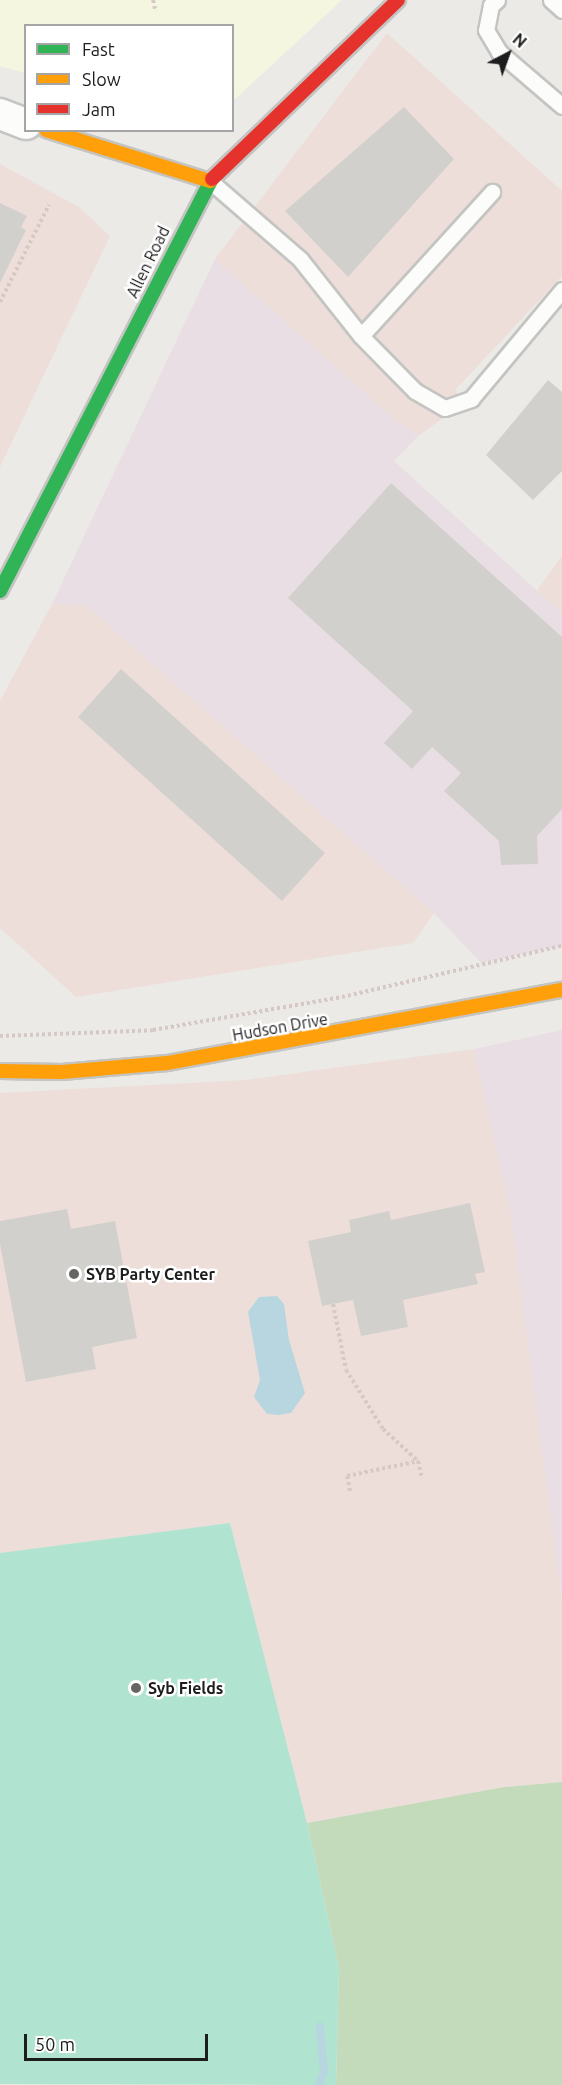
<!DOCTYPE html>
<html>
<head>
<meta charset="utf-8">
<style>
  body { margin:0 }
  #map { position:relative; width:562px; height:2085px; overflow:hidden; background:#ebeae6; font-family:Ubuntu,sans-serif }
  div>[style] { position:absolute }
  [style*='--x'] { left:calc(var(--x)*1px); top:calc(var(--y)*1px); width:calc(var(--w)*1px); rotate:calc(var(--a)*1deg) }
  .commercial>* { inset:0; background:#eededa }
  .industrial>* { inset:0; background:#e9dee4 }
  .education>* { inset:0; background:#f5f6e0 }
  .forest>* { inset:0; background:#c4dbbb }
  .pitch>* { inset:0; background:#b0e3d0 }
  .water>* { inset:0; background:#b8d6df }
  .stream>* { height:8px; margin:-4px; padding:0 4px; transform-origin:4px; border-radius:4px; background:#b8d6df }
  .building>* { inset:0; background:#d2d0cd }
  .path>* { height:4px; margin-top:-2px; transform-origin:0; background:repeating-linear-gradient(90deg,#d6c9c5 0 3px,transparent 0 6px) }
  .roads { filter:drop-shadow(2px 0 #c4c4c2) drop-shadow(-2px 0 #c4c4c2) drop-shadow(0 2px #c4c4c2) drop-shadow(0 -2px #c4c4c2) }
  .lane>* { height:15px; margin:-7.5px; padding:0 7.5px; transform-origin:7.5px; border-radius:7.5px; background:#fcfcfb }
  .street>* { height:30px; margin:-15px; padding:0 15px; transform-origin:15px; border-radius:15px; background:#fcfcfb }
  .fast>* { height:14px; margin:-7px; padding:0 7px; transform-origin:7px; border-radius:7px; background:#30b455 }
  .slow>* { height:14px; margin:-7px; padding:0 7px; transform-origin:7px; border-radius:7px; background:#ff9f0a }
  .jam>* { height:14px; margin:-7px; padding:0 7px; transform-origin:7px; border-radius:7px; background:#e5322d }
  .dots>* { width:16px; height:16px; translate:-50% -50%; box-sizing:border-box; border:3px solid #fff; border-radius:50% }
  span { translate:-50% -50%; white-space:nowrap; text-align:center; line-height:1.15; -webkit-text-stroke:5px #fff; paint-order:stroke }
  .street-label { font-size:16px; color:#1d1d1d }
  .poi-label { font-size:16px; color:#1d1d1d; font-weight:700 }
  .left { translate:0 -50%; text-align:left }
  .legend { position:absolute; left:24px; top:24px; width:210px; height:108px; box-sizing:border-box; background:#fff; border:2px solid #a5a5a5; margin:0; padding:8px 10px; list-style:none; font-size:18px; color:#1d1d1d }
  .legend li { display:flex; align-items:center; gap:12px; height:30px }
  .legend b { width:30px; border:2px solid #a5a5a5 }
  .north { position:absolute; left:478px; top:24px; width:60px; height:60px; -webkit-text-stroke:4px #fff; paint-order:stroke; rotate:41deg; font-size:16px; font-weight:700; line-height:24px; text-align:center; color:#1d1d1d }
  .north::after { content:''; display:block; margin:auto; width:21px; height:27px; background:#1d1d1d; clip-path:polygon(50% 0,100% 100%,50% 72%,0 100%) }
  .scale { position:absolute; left:24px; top:2034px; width:184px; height:27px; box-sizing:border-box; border:3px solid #1d1d1d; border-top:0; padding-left:8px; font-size:18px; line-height:21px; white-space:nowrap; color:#1d1d1d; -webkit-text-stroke:4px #fff; paint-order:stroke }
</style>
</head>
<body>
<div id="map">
  <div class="commercial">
    <div style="clip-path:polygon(387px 33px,562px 191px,562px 276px,456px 389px,460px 406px,418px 436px,395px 420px,215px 259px)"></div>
    <div style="clip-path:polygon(0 164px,79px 207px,110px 236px,0 467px)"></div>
    <div style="clip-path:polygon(562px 556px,562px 613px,537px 590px)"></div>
    <div style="clip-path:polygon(52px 604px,86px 605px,434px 913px,413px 943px,76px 997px,0 928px,0 701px)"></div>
    <div style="clip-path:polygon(474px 1049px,511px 1213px,562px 1600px,562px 1782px,504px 1787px,307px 1823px,230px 1523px,0 1553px,0 1093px,245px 1080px)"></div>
  </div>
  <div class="industrial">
    <div style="clip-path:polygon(215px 259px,395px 420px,418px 436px,394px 461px,562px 613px,562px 946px,481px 963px,434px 913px,86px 605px,52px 604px)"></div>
    <div style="clip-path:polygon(562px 1030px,562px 1600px,511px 1213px,474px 1049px)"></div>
  </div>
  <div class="education">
    <div style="clip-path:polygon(0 0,342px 0,233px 101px,232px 26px,26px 26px,25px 73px,0 66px)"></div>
  </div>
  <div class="forest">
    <div style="clip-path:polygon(562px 1782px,562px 2085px,336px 2085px,339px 1968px,307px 1823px,504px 1787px)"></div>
  </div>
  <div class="pitch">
    <div style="clip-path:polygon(230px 1523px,307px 1823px,339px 1968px,336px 2085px,0 2084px,0 1553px)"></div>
  </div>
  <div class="water">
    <div style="clip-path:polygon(277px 1296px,284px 1304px,289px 1340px,305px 1393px,291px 1413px,279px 1415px,267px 1414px,254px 1397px,260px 1380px,248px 1312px,259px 1297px)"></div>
  </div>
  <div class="stream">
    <div style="--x:319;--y:2085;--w:14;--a:-69"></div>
    <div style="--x:324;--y:2072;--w:46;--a:-95"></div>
  </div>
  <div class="building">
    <div style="clip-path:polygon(404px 107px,454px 159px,348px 277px,285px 211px)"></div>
    <div style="clip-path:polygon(0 203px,27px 216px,21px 227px,26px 230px,0 283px)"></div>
    <div style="clip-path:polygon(548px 380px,562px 392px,562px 471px,533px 500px,486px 455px)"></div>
    <div style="clip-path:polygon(391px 483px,562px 637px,562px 809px,537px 836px,538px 864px,501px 865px,499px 841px,444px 791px,461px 773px,432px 747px,412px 769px,384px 743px,413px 711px,288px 598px)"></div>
    <div style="clip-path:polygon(121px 669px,325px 853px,282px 901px,78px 717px)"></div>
    <div style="clip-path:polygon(470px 1203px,485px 1272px,475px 1274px,478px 1284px,403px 1300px,408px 1327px,361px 1336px,353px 1300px,322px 1306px,308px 1241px,351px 1232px,349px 1220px,389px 1211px,391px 1220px)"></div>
    <div style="clip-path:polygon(67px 1209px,71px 1229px,115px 1221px,137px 1338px,92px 1347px,96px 1369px,26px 1382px,0 1244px,0 1221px)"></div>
  </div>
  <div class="path">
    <div style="--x:153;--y:0;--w:9;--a:77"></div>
    <div style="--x:0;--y:302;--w:109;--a:-63.2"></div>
    <div style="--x:0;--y:1036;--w:153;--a:-2.2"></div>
    <div style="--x:153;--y:1030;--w:192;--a:-9.9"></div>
    <div style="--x:342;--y:997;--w:226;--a:-13.1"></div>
    <div style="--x:333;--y:1304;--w:67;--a:78.9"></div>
    <div style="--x:346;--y:1370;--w:70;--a:57.9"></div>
    <div style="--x:383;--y:1429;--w:47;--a:42.4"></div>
    <div style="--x:418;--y:1461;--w:18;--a:77"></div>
    <div style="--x:350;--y:1491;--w:15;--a:-101"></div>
    <div style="--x:347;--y:1476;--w:73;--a:-11.9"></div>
  </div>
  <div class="roads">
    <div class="lane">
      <div style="--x:497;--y:0;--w:8;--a:140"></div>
      <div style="--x:491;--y:5;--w:25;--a:101"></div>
      <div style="--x:486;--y:30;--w:26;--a:59"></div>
      <div style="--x:499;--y:52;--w:83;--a:40.6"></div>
      <div style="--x:551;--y:0;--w:15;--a:42"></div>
      <div style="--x:210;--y:181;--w:119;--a:40.9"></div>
      <div style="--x:300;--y:259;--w:98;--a:51.6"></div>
      <div style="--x:361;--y:336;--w:77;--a:45.5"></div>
      <div style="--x:415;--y:391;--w:34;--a:30"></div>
      <div style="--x:445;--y:408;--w:28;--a:-19"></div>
      <div style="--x:471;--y:399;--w:142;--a:-50.1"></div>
      <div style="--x:361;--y:336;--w:195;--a:-47.7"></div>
    </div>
    <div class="street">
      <div style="--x:0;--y:114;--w:28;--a:21"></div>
    </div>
    <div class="fast">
      <div style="--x:0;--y:591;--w:463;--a:-62.8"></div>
    </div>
    <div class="slow">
      <div style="--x:46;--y:130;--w:172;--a:17.3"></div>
      <div style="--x:0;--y:1071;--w:62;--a:0.9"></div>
      <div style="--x:62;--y:1072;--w:105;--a:-4.9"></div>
      <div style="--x:167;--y:1063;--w:402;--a:-10.5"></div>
    </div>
    <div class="jam">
      <div style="--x:212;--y:179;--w:258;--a:-43.9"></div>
    </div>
  </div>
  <div class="dots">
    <div style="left:74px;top:1274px;background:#656563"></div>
    <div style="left:136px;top:1688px;background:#656563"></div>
  </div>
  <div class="street-label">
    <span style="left:148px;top:262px;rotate:-64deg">Allen Road</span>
    <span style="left:280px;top:1027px;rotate:-10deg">Hudson Drive</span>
  </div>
  <div class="poi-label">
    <span class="left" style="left:86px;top:1274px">SYB Party Center</span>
    <span class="left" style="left:148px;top:1688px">Syb Fields</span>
  </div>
  <ul class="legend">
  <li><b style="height:8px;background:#30b455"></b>Fast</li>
  <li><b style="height:8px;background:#ff9f0a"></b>Slow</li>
  <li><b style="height:8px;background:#e5322d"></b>Jam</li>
  </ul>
  <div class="north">N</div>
  <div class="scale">50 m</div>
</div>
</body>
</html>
